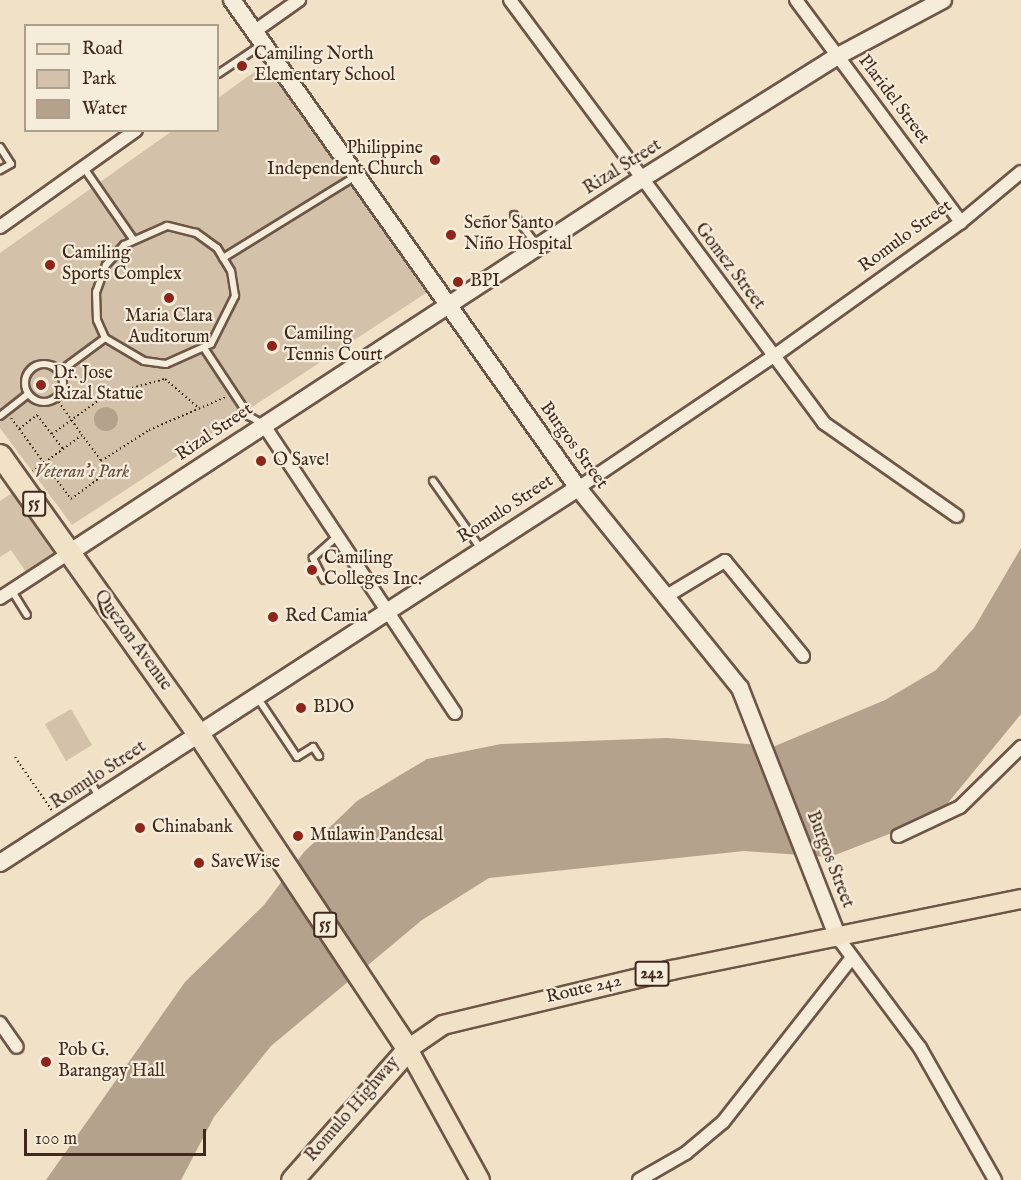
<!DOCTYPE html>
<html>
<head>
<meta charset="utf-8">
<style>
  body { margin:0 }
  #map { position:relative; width:1021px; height:1180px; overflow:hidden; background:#f1e1c6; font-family:"IM FELL English",serif }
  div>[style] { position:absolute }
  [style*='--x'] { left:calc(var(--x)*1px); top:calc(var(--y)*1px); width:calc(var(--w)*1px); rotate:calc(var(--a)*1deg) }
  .green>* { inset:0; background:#d3c2a9 }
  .water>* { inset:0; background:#b5a28d }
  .round { border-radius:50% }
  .path>* { height:2px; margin-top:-1px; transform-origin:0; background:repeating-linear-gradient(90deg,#41281d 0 1.5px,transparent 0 4.5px) }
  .roads { filter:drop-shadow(2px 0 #6d5647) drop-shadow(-2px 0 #6d5647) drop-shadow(0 2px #6d5647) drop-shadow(0 -2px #6d5647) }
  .lane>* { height:6px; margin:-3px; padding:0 3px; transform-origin:3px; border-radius:3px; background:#f6ecda }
  .lane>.ring { margin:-3px; padding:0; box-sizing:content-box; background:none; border:6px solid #f6ecda; border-radius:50% }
  .street>* { height:12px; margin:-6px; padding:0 6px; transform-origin:6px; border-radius:6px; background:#f6ecda }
  .secondary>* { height:16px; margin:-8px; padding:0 8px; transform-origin:8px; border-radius:8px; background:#f6ecda }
  .primary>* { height:18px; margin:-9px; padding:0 9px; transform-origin:9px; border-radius:9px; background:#f1e1c6 }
  .highway>* { height:21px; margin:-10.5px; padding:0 10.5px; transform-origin:10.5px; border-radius:10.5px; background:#f1e1c6 }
  .dots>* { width:16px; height:16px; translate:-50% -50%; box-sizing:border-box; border:3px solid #f6ecda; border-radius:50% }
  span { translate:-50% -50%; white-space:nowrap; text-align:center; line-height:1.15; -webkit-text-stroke:4.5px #f6ecda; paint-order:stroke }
  .shield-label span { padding:2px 4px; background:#f6ecda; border:2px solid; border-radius:4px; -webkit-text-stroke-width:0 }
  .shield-label { font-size:16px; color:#41281d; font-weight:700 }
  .poi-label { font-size:18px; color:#41281d }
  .left { translate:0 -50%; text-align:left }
  .right { translate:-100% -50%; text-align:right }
  .street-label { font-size:18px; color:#41281d }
  .park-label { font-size:18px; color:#664e40; font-style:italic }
  .legend { position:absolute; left:24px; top:24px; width:195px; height:108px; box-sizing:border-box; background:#f6ecda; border:2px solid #ae9e8e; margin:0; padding:8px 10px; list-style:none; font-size:18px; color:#41281d }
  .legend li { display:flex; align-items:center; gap:12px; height:30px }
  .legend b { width:30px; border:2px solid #ae9e8e }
  .scale { position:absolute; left:24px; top:1129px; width:182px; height:27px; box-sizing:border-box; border:3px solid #41281d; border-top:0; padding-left:8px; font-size:18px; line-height:21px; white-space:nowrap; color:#41281d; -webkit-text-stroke:4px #f6ecda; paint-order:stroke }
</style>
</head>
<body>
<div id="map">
  <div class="green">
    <div style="clip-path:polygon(267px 63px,429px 291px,72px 525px,0 428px,0 253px,172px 131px,218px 130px,218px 98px)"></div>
    <div style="clip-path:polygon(18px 489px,61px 552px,28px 575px,11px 550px,0 557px,0 501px)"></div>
    <div style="clip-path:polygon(71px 709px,92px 745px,66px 761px,45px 724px)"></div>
  </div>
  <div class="water">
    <div class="round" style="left:94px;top:407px;width:24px;height:24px"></div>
    <div style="clip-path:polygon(1021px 548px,1021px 714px,938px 815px,830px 857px,744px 851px,489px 878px,422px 920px,271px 1046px,214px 1117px,181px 1180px,46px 1180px,185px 982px,264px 905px,304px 852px,357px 801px,427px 759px,501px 744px,667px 738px,775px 746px,885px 700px,936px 670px,974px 628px)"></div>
  </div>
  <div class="path">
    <div style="--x:56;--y:398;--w:45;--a:54.9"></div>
    <div style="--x:82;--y:435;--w:47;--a:143.6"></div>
    <div style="--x:44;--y:463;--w:45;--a:53.1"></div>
    <div style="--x:71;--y:499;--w:47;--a:-36.4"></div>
    <div style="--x:109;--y:471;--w:45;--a:-126.9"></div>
    <div style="--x:11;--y:418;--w:56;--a:53.7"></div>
    <div style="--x:44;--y:463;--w:14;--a:144"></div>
    <div style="--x:19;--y:429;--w:23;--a:-38"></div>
    <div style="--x:37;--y:415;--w:43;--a:52.6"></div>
    <div style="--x:52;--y:434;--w:67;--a:-35.8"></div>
    <div style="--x:106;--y:395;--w:61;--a:-15.2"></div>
    <div style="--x:165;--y:379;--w:46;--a:40.6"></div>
    <div style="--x:101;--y:461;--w:57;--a:-32.9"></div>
    <div style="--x:149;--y:430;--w:84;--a:-23.2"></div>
    <div style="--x:15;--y:757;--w:67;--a:55.4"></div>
    <div style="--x:75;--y:798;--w:5;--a:-112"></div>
    <div style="--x:73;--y:793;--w:11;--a:-38"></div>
  </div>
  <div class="roads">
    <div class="lane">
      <div style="--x:218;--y:74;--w:52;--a:-34"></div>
      <div style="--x:0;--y:147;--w:20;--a:57"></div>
      <div style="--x:11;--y:164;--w:13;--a:151"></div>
      <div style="--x:84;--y:168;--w:86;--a:55.4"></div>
      <div style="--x:514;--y:215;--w:39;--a:53"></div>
      <div style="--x:223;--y:258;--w:156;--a:-31.7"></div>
      <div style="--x:204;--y:348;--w:82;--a:56.5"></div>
      <div style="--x:249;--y:416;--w:16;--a:30"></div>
      <div class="ring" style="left:25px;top:364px;width:32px;height:32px"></div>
      <div style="--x:59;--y:372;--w:57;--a:-36.5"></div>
      <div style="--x:105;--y:338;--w:45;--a:30.5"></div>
      <div style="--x:144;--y:361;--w:22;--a:8"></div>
      <div style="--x:166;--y:364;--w:49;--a:-24"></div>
      <div style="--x:211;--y:344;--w:54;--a:-63.4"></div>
      <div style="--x:235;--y:296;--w:25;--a:-99"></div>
      <div style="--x:231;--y:271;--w:27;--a:-121"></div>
      <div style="--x:217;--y:248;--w:26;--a:-144"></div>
      <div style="--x:196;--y:233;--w:30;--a:-166"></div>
      <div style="--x:167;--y:226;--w:47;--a:156.2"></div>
      <div style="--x:124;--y:245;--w:27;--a:132"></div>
      <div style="--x:106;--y:265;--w:29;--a:110"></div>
      <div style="--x:96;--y:292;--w:28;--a:88"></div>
      <div style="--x:97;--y:320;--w:20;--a:66"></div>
      <div style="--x:0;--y:416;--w:33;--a:-38"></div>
      <div style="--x:433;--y:481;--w:83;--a:54.8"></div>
      <div style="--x:324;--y:580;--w:25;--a:-117"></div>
      <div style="--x:313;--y:558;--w:30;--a:-42"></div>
      <div style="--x:12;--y:591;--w:28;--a:58"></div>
      <div style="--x:257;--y:697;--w:72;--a:56.3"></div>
      <div style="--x:297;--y:757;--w:19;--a:-32"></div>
      <div style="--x:313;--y:747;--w:11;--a:56"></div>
      <div style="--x:90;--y:781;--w:20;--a:60"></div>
    </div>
    <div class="street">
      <div style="--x:510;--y:0;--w:527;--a:53.41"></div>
      <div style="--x:824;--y:423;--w:162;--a:35"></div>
      <div style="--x:796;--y:0;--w:277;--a:53.4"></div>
      <div style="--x:255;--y:31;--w:54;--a:-35.2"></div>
      <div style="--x:0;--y:227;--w:167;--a:-35.5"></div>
      <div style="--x:263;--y:424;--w:347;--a:56.4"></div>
      <div style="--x:578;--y:488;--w:236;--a:-34"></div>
      <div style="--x:774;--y:356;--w:230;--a:-35.6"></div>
      <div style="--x:961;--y:222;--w:78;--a:-39.8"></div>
      <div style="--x:665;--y:597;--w:70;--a:-31"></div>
      <div style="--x:725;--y:561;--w:123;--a:50.6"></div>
      <div style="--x:0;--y:598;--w:82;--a:-33.1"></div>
      <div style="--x:898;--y:836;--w:68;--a:-25.1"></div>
      <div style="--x:960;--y:807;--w:86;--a:-44.5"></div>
      <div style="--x:838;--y:938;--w:137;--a:53.3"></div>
      <div style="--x:920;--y:1048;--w:152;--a:60.4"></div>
      <div style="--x:0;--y:1023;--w:29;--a:55"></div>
      <div style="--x:639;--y:1180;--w:54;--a:-29.9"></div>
      <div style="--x:686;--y:1153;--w:48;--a:-40"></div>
      <div style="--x:723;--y:1122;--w:207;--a:-51.9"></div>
    </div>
    <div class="secondary">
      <div style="--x:232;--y:0;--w:598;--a:54.66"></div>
      <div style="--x:578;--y:488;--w:257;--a:51"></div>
      <div style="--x:740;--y:688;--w:269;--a:68.6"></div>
      <div style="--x:69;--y:553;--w:682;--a:-33.15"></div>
      <div style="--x:640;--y:180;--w:234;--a:-32.1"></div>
      <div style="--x:838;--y:56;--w:119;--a:-28.1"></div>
      <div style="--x:0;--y:863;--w:689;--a:-32.98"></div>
    </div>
    <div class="primary">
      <div style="--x:480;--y:1180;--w:149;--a:-118.8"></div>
      <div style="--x:408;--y:1049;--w:42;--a:-34.4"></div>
      <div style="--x:443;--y:1025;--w:236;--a:-13.5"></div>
      <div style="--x:672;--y:970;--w:356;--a:-11.5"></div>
    </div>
    <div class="highway">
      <div style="--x:0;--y:455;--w:344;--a:54.6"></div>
      <div style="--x:199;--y:735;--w:377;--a:56.4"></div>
      <div style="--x:408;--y:1049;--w:175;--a:131.5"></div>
    </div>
  </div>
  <div class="dots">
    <div style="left:242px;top:66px;background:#8f2418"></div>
    <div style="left:435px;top:160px;background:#8f2418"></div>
    <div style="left:451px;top:235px;background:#8f2418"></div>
    <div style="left:50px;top:265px;background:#8f2418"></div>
    <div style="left:458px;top:282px;background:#8f2418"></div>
    <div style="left:169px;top:298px;background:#8f2418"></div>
    <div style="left:272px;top:346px;background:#8f2418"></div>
    <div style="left:41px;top:385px;background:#8f2418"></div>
    <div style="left:261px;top:461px;background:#8f2418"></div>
    <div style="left:312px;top:570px;background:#8f2418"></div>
    <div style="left:273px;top:617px;background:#8f2418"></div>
    <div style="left:301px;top:708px;background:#8f2418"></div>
    <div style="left:140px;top:828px;background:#8f2418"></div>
    <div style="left:298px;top:836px;background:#8f2418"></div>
    <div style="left:199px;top:863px;background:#8f2418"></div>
    <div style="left:46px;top:1062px;background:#8f2418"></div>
  </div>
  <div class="shield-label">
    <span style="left:34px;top:504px">55</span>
    <span style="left:325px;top:925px">55</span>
    <span style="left:652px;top:974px">242</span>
  </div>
  <div class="poi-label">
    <span class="left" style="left:254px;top:66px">Camiling North<br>Elementary School</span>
    <span class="right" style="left:423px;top:160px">Philippine<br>Independent Church</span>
    <span class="left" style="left:464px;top:235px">Señor Santo<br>Niño Hospital</span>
    <span class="left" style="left:62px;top:265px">Camiling<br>Sports Complex</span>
    <span class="left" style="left:470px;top:282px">BPI</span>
    <span style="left:169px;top:328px">Maria Clara<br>Auditorum</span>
    <span class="left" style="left:284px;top:346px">Camiling<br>Tennis Court</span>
    <span class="left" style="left:53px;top:385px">Dr. Jose<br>Rizal Statue</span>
    <span class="left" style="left:273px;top:461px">O Save!</span>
    <span class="left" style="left:324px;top:570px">Camiling<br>Colleges Inc.</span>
    <span class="left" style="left:285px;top:617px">Red Camia</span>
    <span class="left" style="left:313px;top:708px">BDO</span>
    <span class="left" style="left:152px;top:828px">Chinabank</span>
    <span class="left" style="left:310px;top:836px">Mulawin Pandesal</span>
    <span class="left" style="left:211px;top:863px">SaveWise</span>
    <span class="left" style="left:58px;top:1062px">Pob G.<br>Barangay Hall</span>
  </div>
  <div class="street-label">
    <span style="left:893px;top:100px;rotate:53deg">Plaridel Street</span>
    <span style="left:623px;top:168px;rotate:-32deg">Rizal Street</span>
    <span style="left:906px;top:237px;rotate:-36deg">Romulo Street</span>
    <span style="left:729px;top:267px;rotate:53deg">Gomez Street</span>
    <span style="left:215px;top:433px;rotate:-34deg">Rizal Street</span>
    <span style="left:573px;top:446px;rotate:54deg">Burgos Street</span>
    <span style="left:506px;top:510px;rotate:-33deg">Romulo Street</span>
    <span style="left:132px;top:641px;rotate:54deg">Quezon Avenue</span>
    <span style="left:99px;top:776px;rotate:-33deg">Romulo Street</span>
    <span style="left:829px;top:860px;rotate:69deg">Burgos Street</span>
    <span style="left:584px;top:990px;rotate:-13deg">Route 242</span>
    <span style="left:353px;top:1110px;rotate:-49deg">Romulo Highway</span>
  </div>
  <div class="park-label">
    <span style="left:82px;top:473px">Veteran's Park</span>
  </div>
  <ul class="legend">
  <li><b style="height:8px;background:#f1e1c6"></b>Road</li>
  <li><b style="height:16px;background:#d3c2a9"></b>Park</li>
  <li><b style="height:16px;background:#b5a28d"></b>Water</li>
  </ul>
  <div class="scale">100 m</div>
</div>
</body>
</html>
